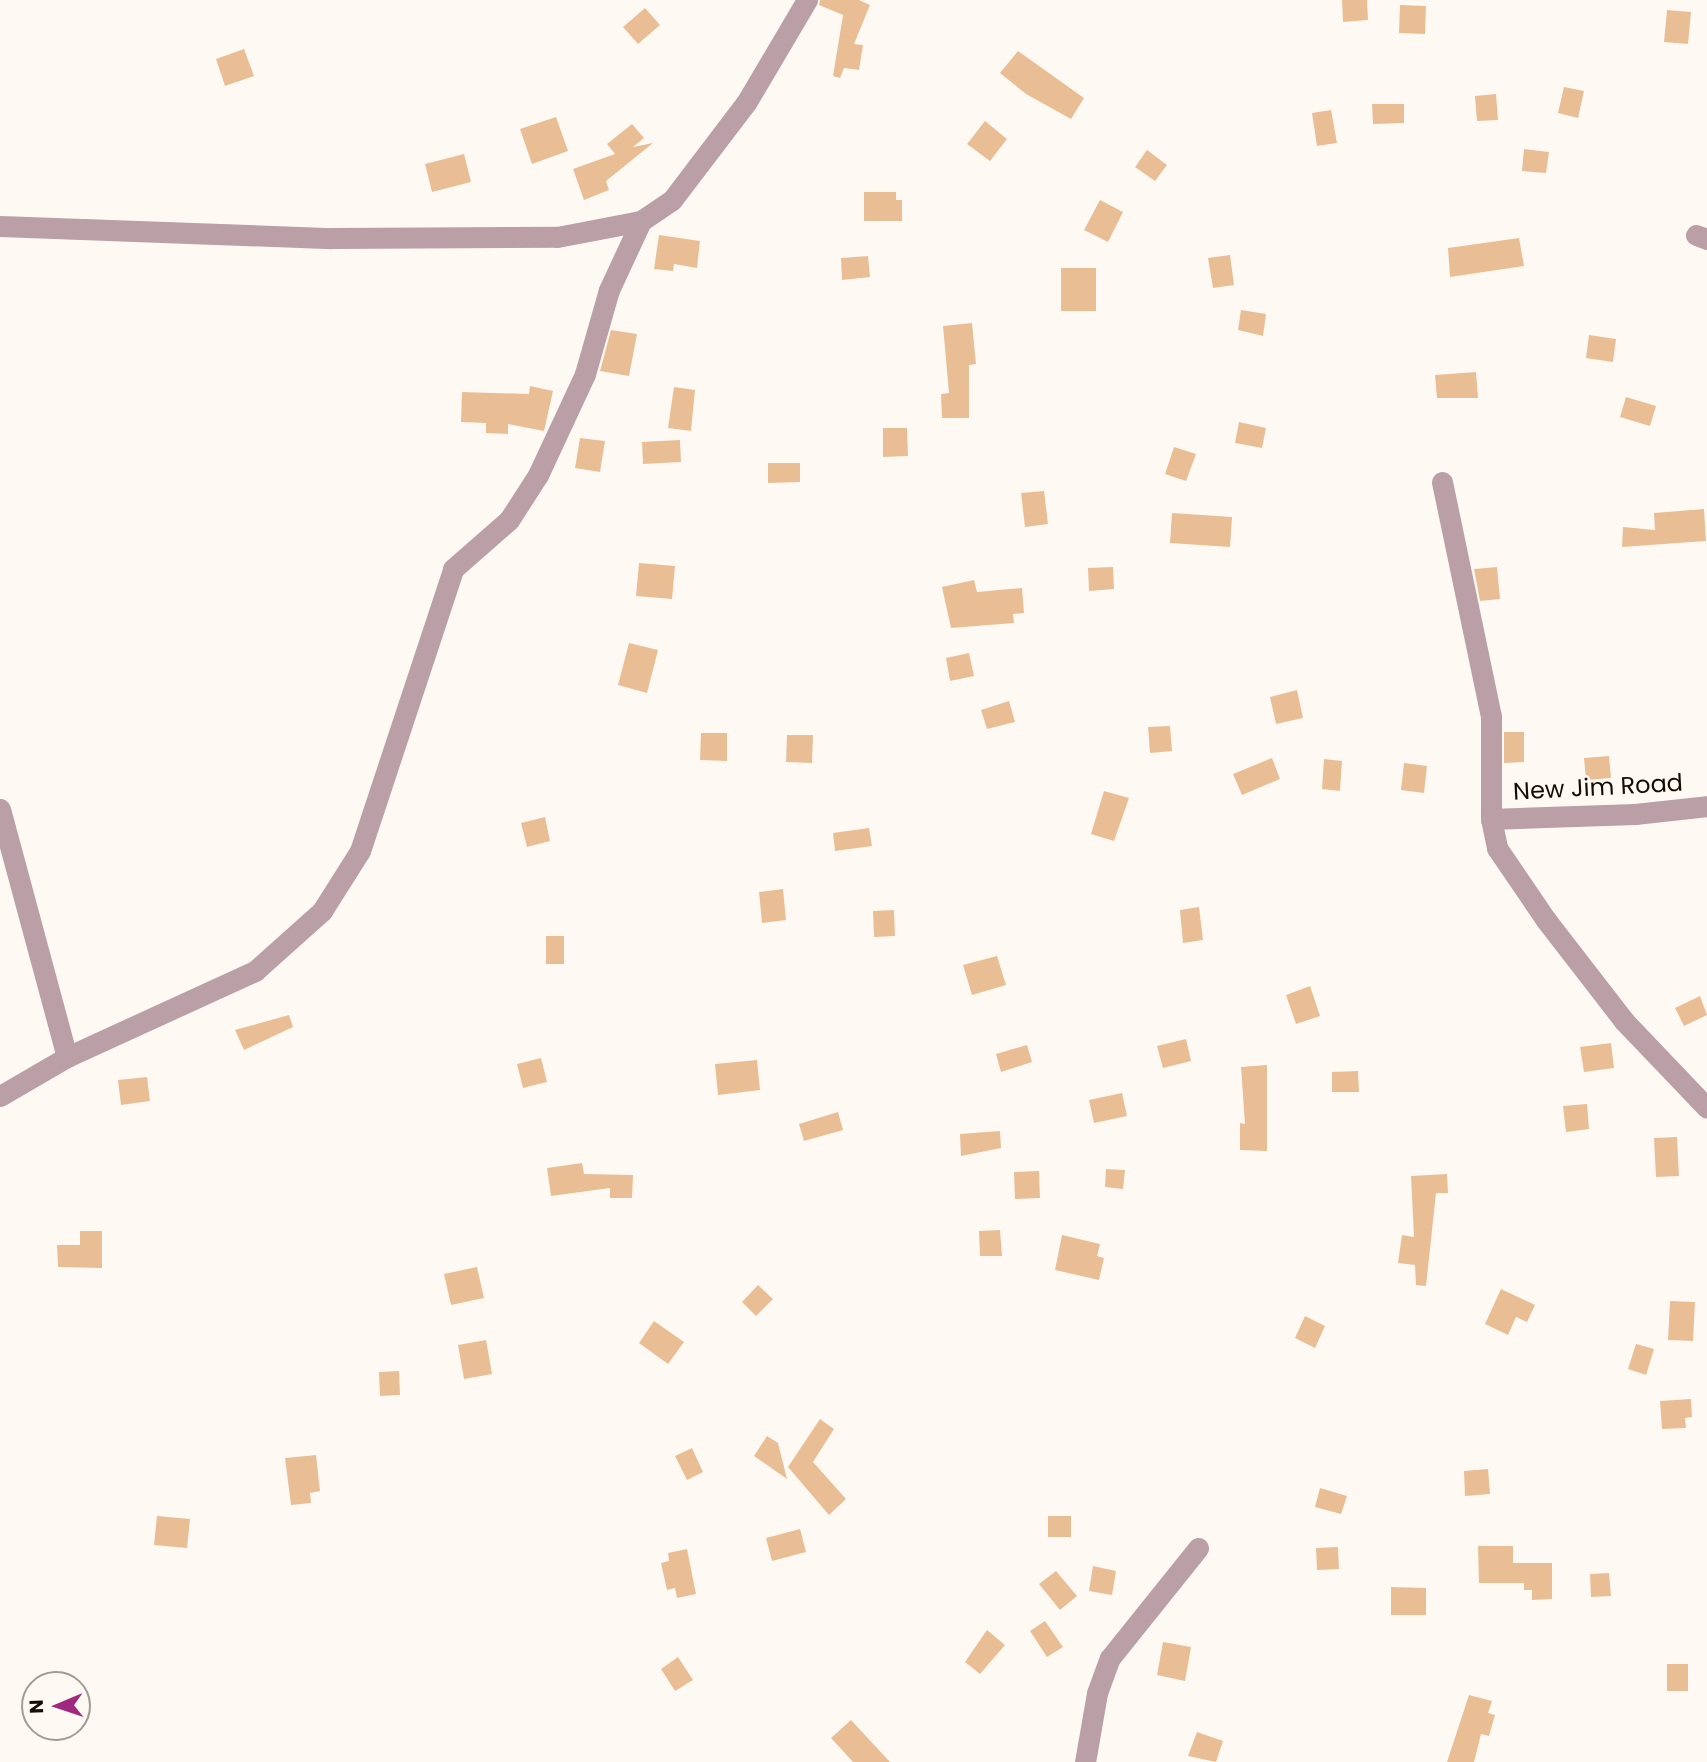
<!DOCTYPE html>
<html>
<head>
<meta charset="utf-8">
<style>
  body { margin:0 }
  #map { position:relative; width:1707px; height:1762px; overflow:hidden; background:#fff9f4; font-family:Poppins,sans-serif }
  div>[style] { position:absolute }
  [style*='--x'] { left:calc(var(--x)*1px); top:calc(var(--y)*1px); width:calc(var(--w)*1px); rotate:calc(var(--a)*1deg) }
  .building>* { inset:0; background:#eabe95 }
  .minor>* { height:21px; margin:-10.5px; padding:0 10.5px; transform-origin:10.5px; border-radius:10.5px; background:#ba9fa6 }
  span { translate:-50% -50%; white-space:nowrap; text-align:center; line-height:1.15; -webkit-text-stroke:5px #fff9f4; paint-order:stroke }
  .street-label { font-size:24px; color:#150c04 }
  .north { position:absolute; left:21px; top:1671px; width:70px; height:70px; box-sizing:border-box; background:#fff9f4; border:2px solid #a19a94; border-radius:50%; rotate:268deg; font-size:19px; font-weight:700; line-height:28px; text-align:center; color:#150c04 }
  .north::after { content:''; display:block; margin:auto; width:24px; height:32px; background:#a2287f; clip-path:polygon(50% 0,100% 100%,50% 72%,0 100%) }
</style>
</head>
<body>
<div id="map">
  <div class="building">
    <div style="clip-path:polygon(820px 0,859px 0,870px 5px,854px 44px,863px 45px,859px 70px,844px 68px,840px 78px,833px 76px,843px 15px,819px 5px)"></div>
    <div style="clip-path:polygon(1342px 0,1367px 0,1368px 20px,1343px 22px)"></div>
    <div style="clip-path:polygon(1400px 5px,1426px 6px,1425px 34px,1399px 33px)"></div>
    <div style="clip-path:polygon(645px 8px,660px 25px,638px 44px,623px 27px)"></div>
    <div style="clip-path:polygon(1667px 10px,1691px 12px,1688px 44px,1664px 42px)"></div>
    <div style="clip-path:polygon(244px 49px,254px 76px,225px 86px,216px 59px)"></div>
    <div style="clip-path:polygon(1018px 51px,1084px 98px,1071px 119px,1026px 94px,1000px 73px)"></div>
    <div style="clip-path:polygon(1564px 87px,1584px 91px,1578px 118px,1558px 113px)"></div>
    <div style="clip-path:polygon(1496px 94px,1498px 120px,1477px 121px,1475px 96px)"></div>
    <div style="clip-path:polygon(1372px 104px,1404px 104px,1404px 123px,1373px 124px)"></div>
    <div style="clip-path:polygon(1331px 110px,1337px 143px,1317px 146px,1312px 113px)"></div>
    <div style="clip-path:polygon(556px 117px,568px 151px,532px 164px,520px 129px)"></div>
    <div style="clip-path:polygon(985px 121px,1007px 139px,990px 161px,967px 144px)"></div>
    <div style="clip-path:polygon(632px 124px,644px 138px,633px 147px,653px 143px,606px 181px,609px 190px,584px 200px,573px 169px,615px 154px,607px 144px)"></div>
    <div style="clip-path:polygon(1524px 149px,1549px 152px,1546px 173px,1522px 171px)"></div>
    <div style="clip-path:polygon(1147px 150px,1167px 165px,1155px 181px,1135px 167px)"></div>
    <div style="clip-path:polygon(464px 154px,471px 182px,432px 192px,425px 164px)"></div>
    <div style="clip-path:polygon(864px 192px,896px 192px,896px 200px,902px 200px,902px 221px,864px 221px)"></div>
    <div style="clip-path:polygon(1100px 200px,1123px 212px,1108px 242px,1084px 230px)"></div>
    <div style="clip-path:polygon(659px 235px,700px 241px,697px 268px,674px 264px,673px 271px,654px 269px)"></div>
    <div style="clip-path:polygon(1519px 238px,1524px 266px,1450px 277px,1448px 248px)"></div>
    <div style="clip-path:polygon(1230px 255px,1234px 285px,1213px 288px,1208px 258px)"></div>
    <div style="clip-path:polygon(868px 256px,870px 277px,842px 280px,841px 258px)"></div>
    <div style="clip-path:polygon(1061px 268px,1096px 268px,1096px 311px,1061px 311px)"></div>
    <div style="clip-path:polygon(1241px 310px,1266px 314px,1263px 336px,1238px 330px)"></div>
    <div style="clip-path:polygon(972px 323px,976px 364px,969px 365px,969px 418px,942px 418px,941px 394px,949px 393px,943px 326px)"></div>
    <div style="clip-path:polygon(611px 330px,637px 334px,629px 376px,600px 371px)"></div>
    <div style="clip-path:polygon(1589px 335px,1616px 339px,1613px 362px,1586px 358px)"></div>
    <div style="clip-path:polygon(1476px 372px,1478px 398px,1437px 398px,1435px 375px)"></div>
    <div style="clip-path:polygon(530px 386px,553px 391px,544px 431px,508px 424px,508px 434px,486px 433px,486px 423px,461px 422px,462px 392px,529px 394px)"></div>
    <div style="clip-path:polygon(674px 387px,695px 390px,691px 431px,668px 428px)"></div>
    <div style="clip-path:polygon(1626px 397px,1656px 406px,1650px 426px,1620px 417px)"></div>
    <div style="clip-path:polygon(1239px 422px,1266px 428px,1262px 448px,1235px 443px)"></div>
    <div style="clip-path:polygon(883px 428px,907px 428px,908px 456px,883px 457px)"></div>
    <div style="clip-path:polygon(580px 438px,605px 441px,600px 472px,575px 468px)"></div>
    <div style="clip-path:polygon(680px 440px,681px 462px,643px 464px,642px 442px)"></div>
    <div style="clip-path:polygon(1174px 447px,1196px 454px,1186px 481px,1165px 474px)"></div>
    <div style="clip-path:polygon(768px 463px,800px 463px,800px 482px,768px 483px)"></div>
    <div style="clip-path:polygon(1044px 491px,1048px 524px,1025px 527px,1021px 493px)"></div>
    <div style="clip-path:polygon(1704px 509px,1706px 541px,1622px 547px,1623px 527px,1655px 530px,1654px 513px)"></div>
    <div style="clip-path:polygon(1172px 513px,1232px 517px,1230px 547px,1170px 543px)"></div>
    <div style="clip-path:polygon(639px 563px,675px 566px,672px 599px,636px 596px)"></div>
    <div style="clip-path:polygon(1113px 567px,1114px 589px,1089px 591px,1088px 568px)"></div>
    <div style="clip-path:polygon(1497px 567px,1500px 599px,1480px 601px,1474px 569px)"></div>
    <div style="clip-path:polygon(974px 580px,977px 592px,1022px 588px,1024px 613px,1013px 614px,1014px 623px,951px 628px,942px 587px)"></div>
    <div style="clip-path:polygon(629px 643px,658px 650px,647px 693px,618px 685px)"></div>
    <div style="clip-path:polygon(969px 653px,974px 676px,950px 681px,946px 658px)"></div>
    <div style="clip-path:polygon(1297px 690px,1303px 718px,1276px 724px,1270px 697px)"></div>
    <div style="clip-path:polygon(1009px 701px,1015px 722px,987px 729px,981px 710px)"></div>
    <div style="clip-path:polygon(1170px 726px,1172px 751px,1150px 753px,1148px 727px)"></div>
    <div style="clip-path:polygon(1504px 732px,1524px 732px,1524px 762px,1504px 763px)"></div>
    <div style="clip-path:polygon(701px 733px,727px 733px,727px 761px,700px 760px)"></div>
    <div style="clip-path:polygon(787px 735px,813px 735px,812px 763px,786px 762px)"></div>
    <div style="clip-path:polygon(1609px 756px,1611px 778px,1586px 780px,1584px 758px)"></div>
    <div style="clip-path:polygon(1272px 758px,1280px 779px,1242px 795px,1233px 774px)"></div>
    <div style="clip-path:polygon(1324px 759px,1342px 761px,1340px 791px,1322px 789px)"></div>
    <div style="clip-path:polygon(1404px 763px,1427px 766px,1424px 793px,1401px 790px)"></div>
    <div style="clip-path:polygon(1104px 791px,1129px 798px,1114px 841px,1091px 834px)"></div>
    <div style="clip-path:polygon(545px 817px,550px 841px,527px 847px,521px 823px)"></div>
    <div style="clip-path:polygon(869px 828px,872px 846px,835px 851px,833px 833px)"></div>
    <div style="clip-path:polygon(783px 889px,786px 920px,762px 923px,759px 892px)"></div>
    <div style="clip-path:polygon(1199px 907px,1203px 940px,1183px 943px,1180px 910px)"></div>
    <div style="clip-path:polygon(894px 910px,895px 936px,874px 937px,873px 911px)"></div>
    <div style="clip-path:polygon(546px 936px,564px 936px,564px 964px,546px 964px)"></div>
    <div style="clip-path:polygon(997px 956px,1006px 985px,972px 995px,963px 965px)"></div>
    <div style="clip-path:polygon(1310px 986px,1320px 1016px,1296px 1024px,1286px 995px)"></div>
    <div style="clip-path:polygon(1700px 996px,1707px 1015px,1684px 1026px,1675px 1008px)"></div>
    <div style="clip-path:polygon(289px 1015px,293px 1027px,244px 1050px,235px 1030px)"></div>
    <div style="clip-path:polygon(1186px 1039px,1191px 1061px,1163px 1068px,1157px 1046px)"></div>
    <div style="clip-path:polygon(1611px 1043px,1614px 1068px,1584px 1072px,1580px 1047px)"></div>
    <div style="clip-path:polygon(1027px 1045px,1032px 1062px,1001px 1072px,996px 1054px)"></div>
    <div style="clip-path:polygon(541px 1058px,547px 1082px,523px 1088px,517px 1064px)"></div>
    <div style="clip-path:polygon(757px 1060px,760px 1090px,718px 1095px,715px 1064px)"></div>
    <div style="clip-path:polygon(1267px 1065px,1267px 1151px,1240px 1150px,1240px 1123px,1245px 1124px,1241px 1067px)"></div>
    <div style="clip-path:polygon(1358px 1071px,1359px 1092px,1332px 1092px,1332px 1072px)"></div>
    <div style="clip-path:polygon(147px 1077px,150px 1101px,121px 1105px,118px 1080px)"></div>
    <div style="clip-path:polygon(1122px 1093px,1127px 1116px,1094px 1123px,1089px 1100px)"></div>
    <div style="clip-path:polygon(1587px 1104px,1589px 1129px,1566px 1132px,1563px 1106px)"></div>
    <div style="clip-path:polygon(838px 1112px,843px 1130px,804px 1141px,799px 1124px)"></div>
    <div style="clip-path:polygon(1000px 1131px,1001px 1148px,961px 1156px,960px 1134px)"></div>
    <div style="clip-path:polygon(1677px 1137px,1679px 1176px,1656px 1177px,1654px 1138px)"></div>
    <div style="clip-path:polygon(582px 1163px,584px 1174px,633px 1175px,632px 1198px,610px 1198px,610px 1188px,551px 1196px,547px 1168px)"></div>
    <div style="clip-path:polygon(1106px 1169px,1125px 1170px,1123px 1189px,1105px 1187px)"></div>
    <div style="clip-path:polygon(1039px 1171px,1040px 1198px,1015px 1199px,1014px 1172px)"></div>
    <div style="clip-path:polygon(1447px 1174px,1448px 1193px,1436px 1193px,1426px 1286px,1416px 1285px,1415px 1265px,1398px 1263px,1402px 1235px,1414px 1237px,1411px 1176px)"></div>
    <div style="clip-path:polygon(1000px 1230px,1002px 1256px,980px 1256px,979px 1231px)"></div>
    <div style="clip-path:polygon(80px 1231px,102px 1231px,102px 1268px,58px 1267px,57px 1245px,80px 1245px)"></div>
    <div style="clip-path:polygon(1062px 1235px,1100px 1244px,1097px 1256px,1104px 1258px,1099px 1280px,1055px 1270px)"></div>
    <div style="clip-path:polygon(477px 1267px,484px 1298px,451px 1305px,444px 1274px)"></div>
    <div style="clip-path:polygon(758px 1285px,773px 1299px,756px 1316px,742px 1302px)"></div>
    <div style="clip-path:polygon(1501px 1289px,1535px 1305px,1527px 1322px,1516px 1317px,1508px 1335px,1485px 1324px)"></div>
    <div style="clip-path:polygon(1670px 1301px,1695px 1302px,1693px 1341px,1668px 1340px)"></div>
    <div style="clip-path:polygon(1305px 1316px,1325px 1326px,1315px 1348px,1295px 1338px)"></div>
    <div style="clip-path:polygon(654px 1321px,684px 1342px,668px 1364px,639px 1343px)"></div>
    <div style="clip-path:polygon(486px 1340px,492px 1374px,464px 1379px,458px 1345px)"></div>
    <div style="clip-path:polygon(1636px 1344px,1654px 1349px,1646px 1375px,1628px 1369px)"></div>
    <div style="clip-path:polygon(399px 1371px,400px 1395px,380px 1396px,379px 1372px)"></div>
    <div style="clip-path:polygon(1691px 1399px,1692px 1417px,1685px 1418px,1686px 1428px,1662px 1429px,1660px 1401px)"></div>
    <div style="clip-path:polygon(820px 1419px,834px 1429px,813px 1462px,846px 1499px,829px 1515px,788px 1467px)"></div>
    <div style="clip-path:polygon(767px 1436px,778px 1443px,787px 1479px,754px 1456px)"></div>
    <div style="clip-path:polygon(692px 1448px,703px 1472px,687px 1480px,675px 1456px)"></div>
    <div style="clip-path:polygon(316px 1455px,320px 1491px,310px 1493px,311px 1503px,291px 1505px,285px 1458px)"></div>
    <div style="clip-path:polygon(1488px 1469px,1490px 1494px,1465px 1496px,1464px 1471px)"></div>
    <div style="clip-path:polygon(1320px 1488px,1347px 1496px,1341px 1514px,1315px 1507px)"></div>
    <div style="clip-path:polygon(157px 1516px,190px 1519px,187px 1548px,154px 1545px)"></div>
    <div style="clip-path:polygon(1048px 1516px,1071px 1516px,1071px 1537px,1048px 1537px)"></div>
    <div style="clip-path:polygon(800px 1529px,806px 1552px,772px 1561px,766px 1538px)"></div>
    <div style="clip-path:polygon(1478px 1546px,1513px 1546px,1513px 1563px,1552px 1563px,1552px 1599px,1532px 1600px,1532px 1590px,1524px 1590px,1524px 1583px,1479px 1583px)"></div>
    <div style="clip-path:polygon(1338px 1547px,1339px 1569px,1317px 1570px,1316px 1548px)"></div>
    <div style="clip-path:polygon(687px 1549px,696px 1594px,677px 1598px,675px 1588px,667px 1590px,661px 1563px,669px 1561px,668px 1553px)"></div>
    <div style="clip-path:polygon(1093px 1566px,1116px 1571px,1112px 1595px,1089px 1591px)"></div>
    <div style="clip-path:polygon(1056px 1571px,1077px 1596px,1060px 1610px,1039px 1584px)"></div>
    <div style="clip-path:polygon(1609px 1573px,1611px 1596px,1591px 1597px,1590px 1574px)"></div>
    <div style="clip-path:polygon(1391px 1587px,1426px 1588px,1426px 1615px,1391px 1615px)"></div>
    <div style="clip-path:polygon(1045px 1621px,1063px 1647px,1047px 1657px,1030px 1631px)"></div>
    <div style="clip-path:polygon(987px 1630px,1005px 1645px,980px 1674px,965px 1662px)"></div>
    <div style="clip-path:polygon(1163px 1642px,1191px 1647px,1185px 1681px,1157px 1675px)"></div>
    <div style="clip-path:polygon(678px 1657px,693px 1680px,675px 1691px,661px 1669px)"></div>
    <div style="clip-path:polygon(1667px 1664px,1688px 1664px,1688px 1691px,1667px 1691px)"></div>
    <div style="clip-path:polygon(1469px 1695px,1492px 1701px,1488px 1713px,1495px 1715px,1489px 1736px,1481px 1734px,1474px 1762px,1447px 1762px)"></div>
    <div style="clip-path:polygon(851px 1720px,890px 1762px,853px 1762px,831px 1738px)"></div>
    <div style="clip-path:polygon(1197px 1732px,1223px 1741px,1216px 1762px,1188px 1756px)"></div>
  </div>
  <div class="minor">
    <div style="--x:0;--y:226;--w:332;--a:2.1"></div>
    <div style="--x:332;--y:238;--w:225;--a:-0.3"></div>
    <div style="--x:557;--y:237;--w:86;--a:-10.8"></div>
    <div style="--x:641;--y:221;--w:37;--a:-34"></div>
    <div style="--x:672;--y:200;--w:122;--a:-52.7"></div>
    <div style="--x:746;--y:103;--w:120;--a:-59.4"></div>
    <div style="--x:1696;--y:235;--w:12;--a:20"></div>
    <div style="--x:1442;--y:482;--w:239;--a:78.2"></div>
    <div style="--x:1491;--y:716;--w:103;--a:90"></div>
    <div style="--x:1491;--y:819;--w:30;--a:78"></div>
    <div style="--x:1497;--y:848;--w:87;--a:55.8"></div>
    <div style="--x:1546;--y:920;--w:128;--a:52.3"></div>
    <div style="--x:1624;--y:1021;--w:120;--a:46.3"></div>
    <div style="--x:0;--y:809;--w:257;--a:74.9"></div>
    <div style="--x:1491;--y:819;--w:144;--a:-2"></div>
    <div style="--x:1635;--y:814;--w:72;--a:-6.3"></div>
    <div style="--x:0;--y:1096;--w:78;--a:-30.2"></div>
    <div style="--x:67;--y:1057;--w:207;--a:-24.6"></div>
    <div style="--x:255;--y:971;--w:90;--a:-41.8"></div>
    <div style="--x:322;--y:911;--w:71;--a:-57.7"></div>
    <div style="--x:360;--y:851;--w:297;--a:-71.7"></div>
    <div style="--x:453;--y:569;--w:74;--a:-41.2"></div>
    <div style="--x:509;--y:520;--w:54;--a:-57.2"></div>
    <div style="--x:538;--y:475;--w:111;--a:-65"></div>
    <div style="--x:585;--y:374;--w:87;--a:-74.1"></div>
    <div style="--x:609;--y:290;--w:76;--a:-65.1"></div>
    <div style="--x:1085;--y:1762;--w:70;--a:-80.1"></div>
    <div style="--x:1097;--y:1693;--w:37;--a:-70"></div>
    <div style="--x:1110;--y:1658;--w:141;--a:-51.3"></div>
  </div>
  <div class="street-label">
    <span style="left:1598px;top:787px;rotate:-3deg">New Jim Road</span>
  </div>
  <div class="north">N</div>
</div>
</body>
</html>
